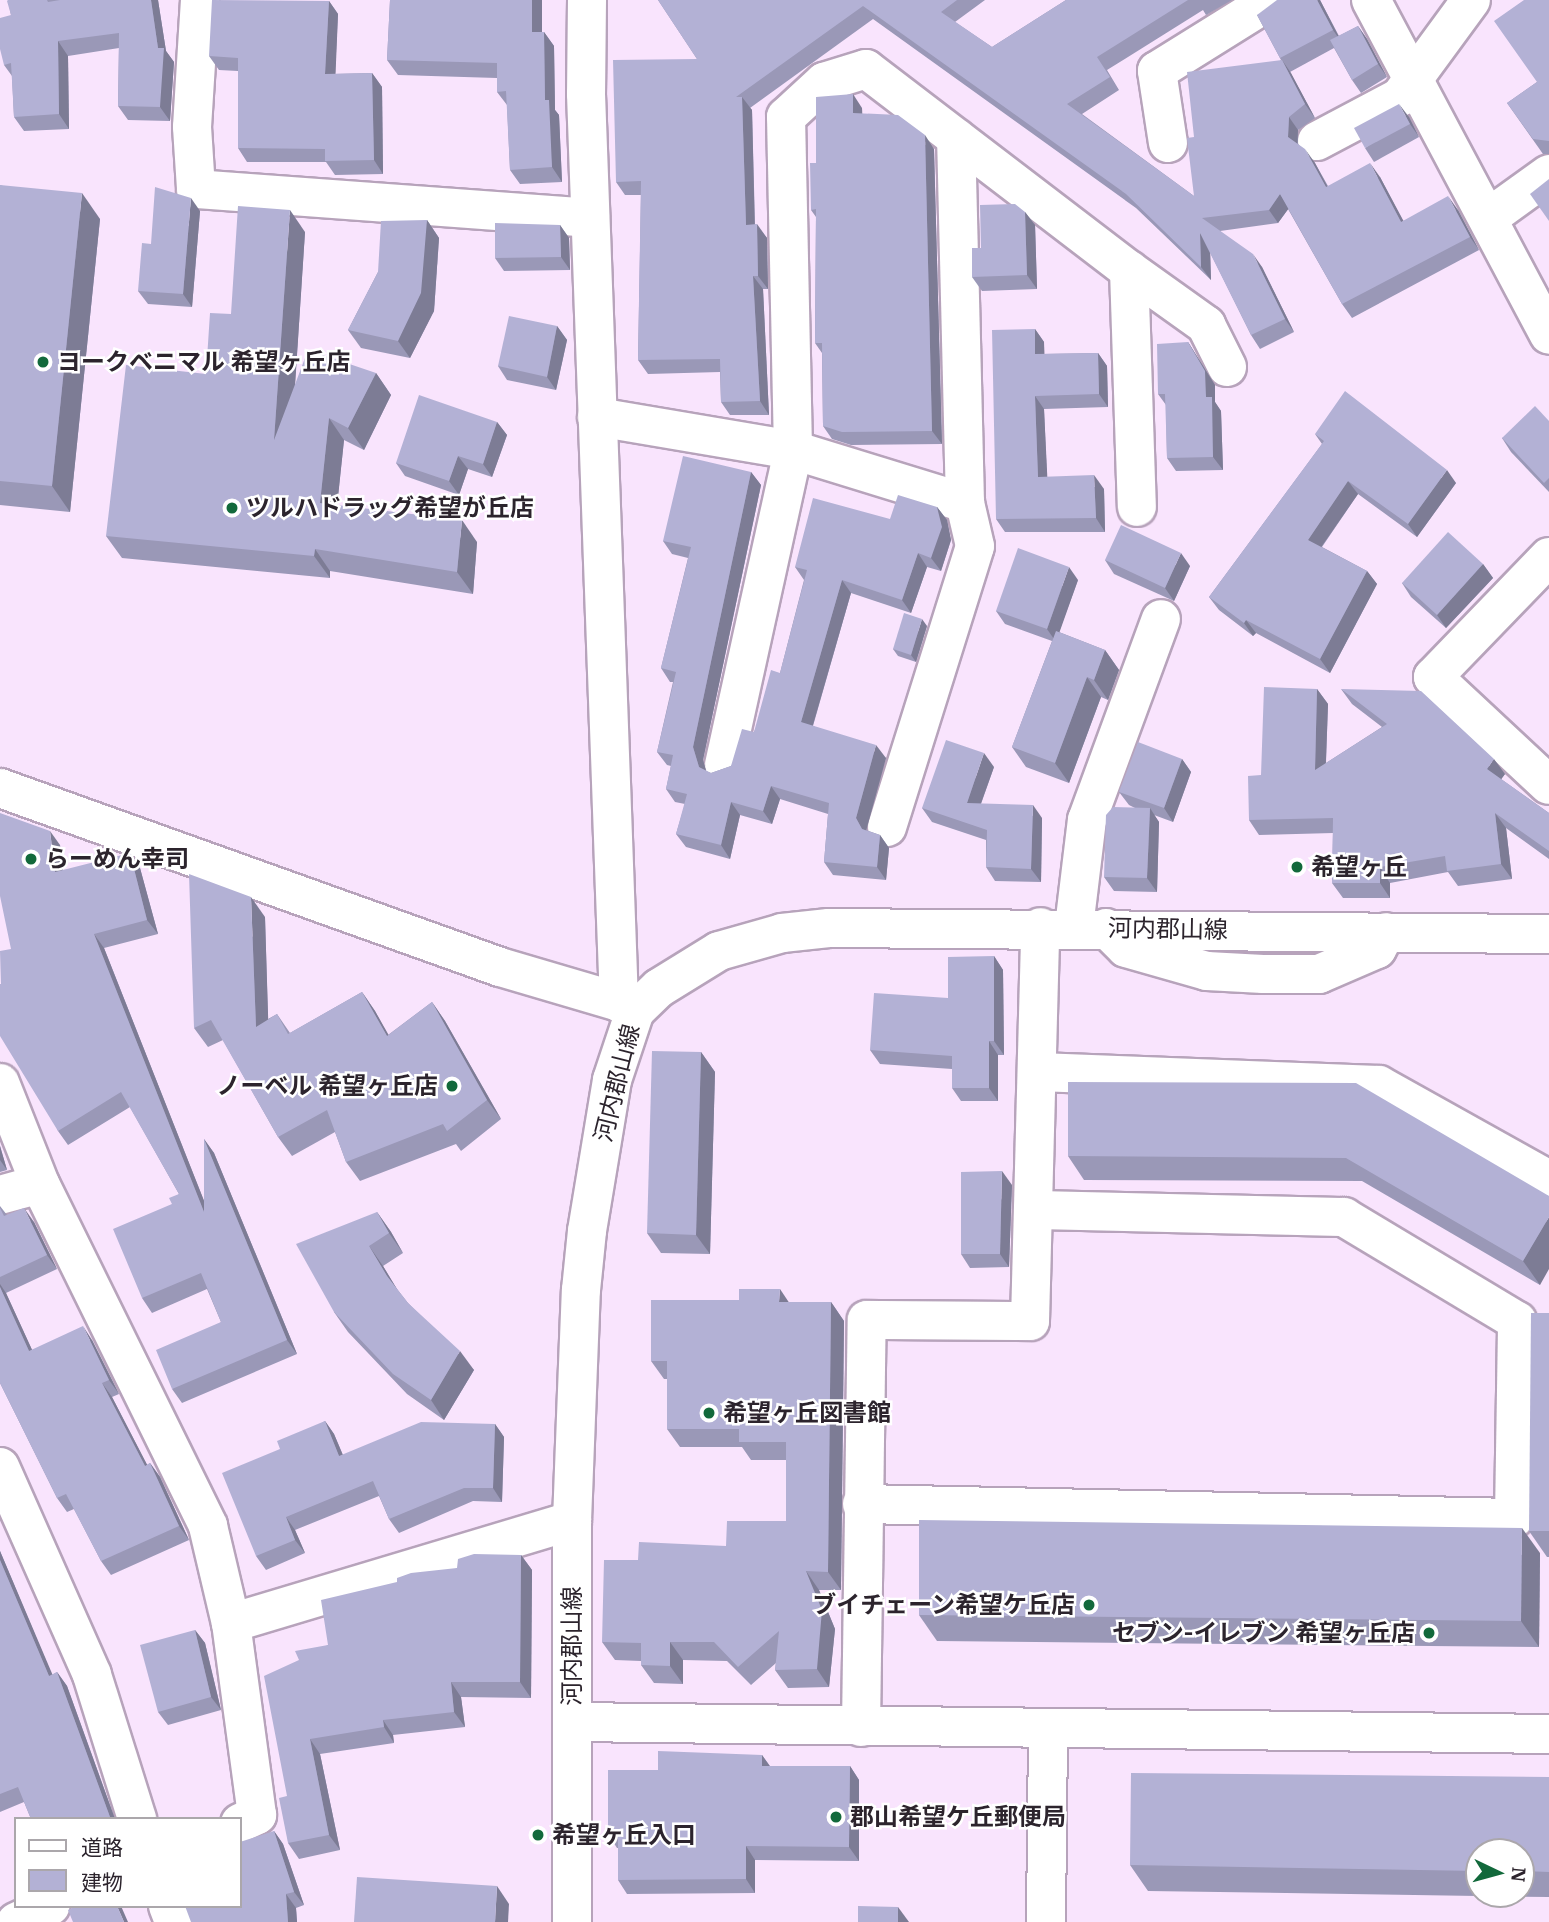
<!DOCTYPE html>
<html>
<head>
<meta charset="utf-8">
<style>
  body { margin:0 }
  #map { position:relative; width:1549px; height:1922px; overflow:hidden; background:#f9e4fd; font-family:"IBM Plex Serif","Noto Sans JP",serif }
  div>[style] { position:absolute }
  [style*='--x'] { left:calc(var(--x)*1px); top:calc(var(--y)*1px); width:calc(var(--w)*1px); rotate:calc(var(--a)*1deg) }
  .roads { filter:drop-shadow(2px 0 #b7a3bb) drop-shadow(-2px 0 #b7a3bb) drop-shadow(0 2px #b7a3bb) drop-shadow(0 -2px #b7a3bb) }
  .street>* { height:38px; margin:-19px; padding:0 19px; transform-origin:19px; border-radius:19px; background:#fff }
  .secondary>* { height:38px; margin:-19px; padding:0 19px; transform-origin:19px; border-radius:19px; background:#fff }
  .wall>* { inset:0; background:#9a98b7 }
  .shaded-wall>* { inset:0; background:#7d7c95 }
  .building>* { inset:0; background:#b3b1d5 }
  .dots>* { width:19px; height:19px; translate:-50% -50%; box-sizing:border-box; border:4px solid #fff; border-radius:50% }
  span { translate:-50% -50%; white-space:nowrap; text-align:center; line-height:1.15; -webkit-text-stroke:5px #fff; paint-order:stroke }
  .poi-label { font-size:24px; color:#2c242d; font-weight:700 }
  .left { translate:0 -50%; text-align:left }
  .right { translate:-100% -50%; text-align:right }
  .street-label { font-size:24px; color:#2c242d }
  .legend { position:absolute; left:14px; top:1817px; width:228px; height:91px; box-sizing:border-box; background:#fff; border:2px solid #aba7ab; margin:0; padding:9px 12px; list-style:none; font-size:21px; color:#2c242d }
  .legend li { display:flex; align-items:center; gap:14px; height:35px }
  .legend b { width:35px; border:2px solid #aba7ab }
  .north { position:absolute; left:1465px; top:1838px; width:70px; height:70px; box-sizing:border-box; background:#fff; border:2px solid #aba7ab; border-radius:50%; rotate:95deg; font-size:19px; font-weight:700; line-height:28px; text-align:center; color:#2c242d }
  .north::after { content:''; display:block; margin:auto; width:24px; height:32px; background:#12693b; clip-path:polygon(50% 0,100% 100%,50% 72%,0 100%) }
</style>
</head>
<body>
<div id="map">
  <div class="roads">
    <div class="street">
      <div style="--x:200;--y:0;--w:127;--a:93.6"></div>
      <div style="--x:192;--y:127;--w:62;--a:86.3"></div>
      <div style="--x:196;--y:189;--w:395;--a:4.2"></div>
      <div style="--x:1371;--y:0;--w:379;--a:62"></div>
      <div style="--x:1317;--y:141;--w:94;--a:-27.9"></div>
      <div style="--x:1400;--y:97;--w:120;--a:-53.8"></div>
      <div style="--x:1168;--y:143;--w:73;--a:-98.7"></div>
      <div style="--x:1157;--y:71;--w:134;--a:-31.9"></div>
      <div style="--x:1488;--y:218;--w:75;--a:-35.8"></div>
      <div style="--x:1129;--y:270;--w:95;--a:35.5"></div>
      <div style="--x:1206;--y:325;--w:47;--a:63.4"></div>
      <div style="--x:597;--y:417;--w:199;--a:9.6"></div>
      <div style="--x:793;--y:450;--w:180;--a:17.1"></div>
      <div style="--x:965;--y:503;--w:365;--a:-91.4"></div>
      <div style="--x:1549;--y:557;--w:167;--a:134"></div>
      <div style="--x:1433;--y:677;--w:158;--a:43"></div>
      <div style="--x:724;--y:765;--w:322;--a:-77.6"></div>
      <div style="--x:793;--y:450;--w:333;--a:-91.2"></div>
      <div style="--x:786;--y:117;--w:52;--a:-42.6"></div>
      <div style="--x:824;--y:82;--w:44;--a:-17.2"></div>
      <div style="--x:866;--y:69;--w:331;--a:37.4"></div>
      <div style="--x:1129;--y:270;--w:237;--a:88.1"></div>
      <div style="--x:887;--y:827;--w:294;--a:-72.6"></div>
      <div style="--x:975;--y:546;--w:44;--a:-103.1"></div>
      <div style="--x:1074;--y:927;--w:108;--a:-83.1"></div>
      <div style="--x:1087;--y:820;--w:214;--a:-69.8"></div>
      <div style="--x:1106;--y:928;--w:28;--a:45"></div>
      <div style="--x:1126;--y:948;--w:84;--a:15.9"></div>
      <div style="--x:1207;--y:971;--w:56;--a:3.1"></div>
      <div style="--x:1263;--y:974;--w:56;--a:0"></div>
      <div style="--x:1319;--y:974;--w:63;--a:-23.3"></div>
      <div style="--x:1377;--y:949;--w:19;--a:-62"></div>
      <div style="--x:1038;--y:1072;--w:341;--a:2.2"></div>
      <div style="--x:1379;--y:1085;--w:195;--a:29.2"></div>
      <div style="--x:0;--y:1083;--w:109;--a:68.4"></div>
      <div style="--x:40;--y:1184;--w:381;--a:63.8"></div>
      <div style="--x:208;--y:1526;--w:100;--a:76.7"></div>
      <div style="--x:0;--y:1195;--w:41;--a:-15.4"></div>
      <div style="--x:0;--y:1467;--w:227;--a:66.1"></div>
      <div style="--x:92;--y:1675;--w:151;--a:72.6"></div>
      <div style="--x:862;--y:1504;--w:652;--a:1.23"></div>
      <div style="--x:1514;--y:1518;--w:197;--a:-89.1"></div>
      <div style="--x:1517;--y:1321;--w:202;--a:-149"></div>
      <div style="--x:1344;--y:1217;--w:309;--a:-178.7"></div>
      <div style="--x:572;--y:1722;--w:977;--a:0.7"></div>
      <div style="--x:861;--y:1727;--w:407;--a:-89.2"></div>
      <div style="--x:867;--y:1320;--w:163;--a:0.4"></div>
      <div style="--x:1030;--y:1321;--w:394;--a:-88.5"></div>
      <div style="--x:240;--y:1823;--w:19;--a:-25"></div>
      <div style="--x:257;--y:1815;--w:194;--a:-97.7"></div>
      <div style="--x:231;--y:1623;--w:356;--a:-16.7"></div>
      <div style="--x:168;--y:1906;--w:17;--a:69"></div>
      <div style="--x:16;--y:1922;--w:38;--a:-25"></div>
      <div style="--x:1046;--y:1922;--w:194;--a:-89.4"></div>
    </div>
    <div class="secondary">
      <div style="--x:587;--y:0;--w:94;--a:90.6"></div>
      <div style="--x:586;--y:94;--w:909;--a:87.92"></div>
      <div style="--x:619;--y:1002;--w:18;--a:29"></div>
      <div style="--x:0;--y:788;--w:531;--a:19.7"></div>
      <div style="--x:500;--y:967;--w:124;--a:16.4"></div>
      <div style="--x:572;--y:1922;--w:401;--a:-90"></div>
      <div style="--x:572;--y:1521;--w:231;--a:-87.8"></div>
      <div style="--x:581;--y:1290;--w:59;--a:-84.2"></div>
      <div style="--x:587;--y:1231;--w:153;--a:-80.6"></div>
      <div style="--x:612;--y:1080;--w:73;--a:-71.6"></div>
      <div style="--x:635;--y:1011;--w:33;--a:-44"></div>
      <div style="--x:659;--y:988;--w:70;--a:-31.7"></div>
      <div style="--x:719;--y:951;--w:66;--a:-15.9"></div>
      <div style="--x:782;--y:933;--w:47;--a:-6.1"></div>
      <div style="--x:829;--y:928;--w:720;--a:0.48"></div>
    </div>
  </div>
  <div class="wall">
    <div style="clip-path:polygon(8px 0,158px 0,166px 51px,174px 62px,170px 121px,128px 120px,118px 106px,119px 48px,68px 56px,69px 129px,24px 131px,14px 117px,12px 76px,4px 65px,11px 15px)"></div>
    <div style="clip-path:polygon(390px 0,542px 0,542px 32px,544px 32px,554px 46px,555px 110px,559px 115px,562px 182px,520px 184px,510px 170px,507px 105px,497px 92px,497px 78px,398px 75px,387px 60px)"></div>
    <div style="clip-path:polygon(658px 0,985px 0,955px 22px,992px 47px,1066px 0,1232px 0,1206px 15px,1203px 10px,1107px 70px,1119px 90px,1082px 114px,1194px 196px,1194px 137px,1281px 60px,1257px 15px,1320px 0,1339px 36px,1358px 26px,1367px 39px,1387px 77px,1361px 93px,1352px 80px,1334px 48px,1290px 72px,1315px 118px,1298px 130px,1298px 144px,1315px 163px,1328px 186px,1380px 177px,1403px 221px,1458px 210px,1479px 250px,1352px 318px,1342px 304px,1288px 209px,1278px 223px,1220px 231px,1262px 267px,1294px 332px,1260px 349px,1251px 335px,1210px 252px,1211px 280px,1136px 208px,873px 19px,750px 108px,752px 110px,755px 224px,767px 238px,768px 289px,763px 289px,769px 415px,730px 415px,721px 402px,720px 372px,648px 374px,638px 360px,641px 195px,625px 195px,616px 182px,697px 59px)"></div>
    <div style="clip-path:polygon(1549px 0,1549px 154px,1543px 154px,1507px 103px,1537px 82px)"></div>
    <div style="clip-path:polygon(329px 1px,338px 14px,335px 74px,372px 73px,382px 87px,383px 174px,335px 175px,326px 162px,247px 162px,238px 148px,238px 71px,219px 70px,209px 56px)"></div>
    <div style="clip-path:polygon(862px 108px,862px 114px,934px 149px,942px 444px,851px 445px,832px 439px,823px 426px,822px 353px,815px 343px,816px 217px,811px 210px,816px 163px)"></div>
    <div style="clip-path:polygon(1409px 117px,1419px 137px,1374px 162px,1365px 148px)"></div>
    <div style="clip-path:polygon(0 185px,100px 219px,70px 512px,0 505px)"></div>
    <div style="clip-path:polygon(200px 211px,192px 307px,148px 304px,138px 291px)"></div>
    <div style="clip-path:polygon(1025px 212px,1035px 225px,1037px 289px,982px 291px,972px 277px,981px 248px)"></div>
    <div style="clip-path:polygon(427px 220px,439px 238px,434px 311px,410px 358px,361px 348px,348px 330px,378px 272px)"></div>
    <div style="clip-path:polygon(560px 225px,569px 238px,570px 270px,504px 271px,495px 258px)"></div>
    <div style="clip-path:polygon(305px 232px,295px 384px,376px 373px,391px 395px,364px 450px,344px 440px,337px 505px,477px 542px,473px 594px,330px 571px,330px 578px,122px 558px,106px 536px,206px 374px,231px 314px)"></div>
    <div style="clip-path:polygon(557px 326px,567px 340px,556px 390px,507px 380px,498px 366px)"></div>
    <div style="clip-path:polygon(1035px 329px,1044px 342px,1044px 354px,1098px 353px,1107px 366px,1108px 407px,1044px 409px,1047px 477px,1104px 489px,1105px 532px,1005px 532px,996px 519px)"></div>
    <div style="clip-path:polygon(1188px 342px,1215px 385px,1215px 402px,1221px 411px,1223px 470px,1176px 471px,1167px 458px,1166px 405px,1158px 394px)"></div>
    <div style="clip-path:polygon(1549px 421px,1549px 492px,1511px 452px,1502px 438px)"></div>
    <div style="clip-path:polygon(497px 422px,507px 435px,492px 477px,468px 469px,459px 495px,405px 476px,396px 463px)"></div>
    <div style="clip-path:polygon(1315px 434px,1456px 483px,1417px 537px,1358px 494px,1322px 547px,1367px 571px,1377px 584px,1330px 673px,1256px 633px,1253px 636px,1219px 610px,1209px 597px,1322px 444px)"></div>
    <div style="clip-path:polygon(751px 472px,761px 485px,703px 760px,706px 771px,711px 773px,731px 766px,754px 732px,780px 673px,804px 580px,795px 567px,890px 519px,937px 507px,947px 520px,951px 540px,941px 571px,927px 567px,911px 613px,851px 593px,813px 726px,886px 758px,866px 830px,880px 835px,889px 848px,886px 880px,833px 875px,824px 862px,828px 814px,780px 799px,772px 824px,740px 815px,730px 859px,686px 847px,676px 834px,685px 804px,675px 802px,666px 789px,671px 766px,667px 765px,657px 752px,673px 682px,670px 682px,661px 668px,688px 558px,672px 554px,663px 541px)"></div>
    <div style="clip-path:polygon(1105px 560px,1190px 566px,1174px 601px,1114px 574px)"></div>
    <div style="clip-path:polygon(1483px 564px,1493px 578px,1446px 628px,1411px 597px,1402px 583px)"></div>
    <div style="clip-path:polygon(1078px 580px,1059px 632px,1105px 650px,1119px 670px,1108px 700px,1101px 697px,1069px 783px,1026px 767px,1012px 747px,1052px 641px,1005px 624px,996px 611px)"></div>
    <div style="clip-path:polygon(927px 626px,916px 662px,898px 656px,893px 649px)"></div>
    <div style="clip-path:polygon(1317px 689px,1328px 704px,1326px 763px,1382px 727px,1352px 704px,1341px 689px,1505px 774px,1501px 779px,1549px 813px,1549px 859px,1506px 828px,1512px 879px,1458px 886px,1448px 872px,1390px 883px,1390px 898px,1343px 898px,1332px 883px,1333px 833px,1259px 835px,1249px 820px)"></div>
    <div style="clip-path:polygon(1182px 759px,1191px 772px,1173px 822px,1154px 815px,1159px 822px,1157px 892px,1114px 891px,1104px 877px,1135px 808px,1129px 805px,1119px 792px)"></div>
    <div style="clip-path:polygon(994px 767px,981px 804px,1042px 818px,1041px 882px,995px 881px,986px 867px,986px 840px,932px 822px,922px 808px)"></div>
    <div style="clip-path:polygon(60px 845px,63px 870px,140px 868px,158px 934px,104px 948px,204px 1201px,204px 1139px,214px 1153px,297px 1354px,182px 1403px,172px 1389px,221px 1322px,207px 1289px,152px 1313px,142px 1298px,172px 1204px,179px 1194px,130px 1107px,68px 1145px,58px 1131px,1px 984px)"></div>
    <div style="clip-path:polygon(265px 917px,268px 1019px,277px 1014px,290px 1033px,362px 992px,375px 1011px,388px 1035px,432px 1002px,445px 1021px,501px 1119px,461px 1151px,456px 1144px,360px 1181px,346px 1162px,335px 1132px,292px 1156px,278px 1137px,223px 1040px,208px 1047px,194px 1028px)"></div>
    <div style="clip-path:polygon(994px 956px,1003px 970px,1004px 1055px,998px 1055px,998px 1101px,961px 1101px,952px 1088px,952px 1069px,880px 1064px,870px 1050px,948px 998px)"></div>
    <div style="clip-path:polygon(701px 1052px,715px 1072px,710px 1254px,661px 1253px,647px 1233px)"></div>
    <div style="clip-path:polygon(1068px 1082px,1549px 1196px,1540px 1285px,1362px 1181px,1084px 1180px,1068px 1156px)"></div>
    <div style="clip-path:polygon(0 1146px,7px 1170px,0 1172px)"></div>
    <div style="clip-path:polygon(1012px 1185px,1009px 1267px,970px 1268px,961px 1254px)"></div>
    <div style="clip-path:polygon(0 1206px,7px 1215px,34px 1222px,57px 1269px,6px 1293px,32px 1350px,92px 1340px,119px 1394px,112px 1397px,147px 1465px,150px 1463px,160px 1477px,189px 1540px,111px 1575px,101px 1561px,74px 1509px,67px 1512px,57px 1498px,0 1383px)"></div>
    <div style="clip-path:polygon(377px 1212px,391px 1232px,403px 1253px,383px 1266px,397px 1289px,408px 1303px,474px 1370px,444px 1420px,407px 1394px,348px 1332px,334px 1312px)"></div>
    <div style="clip-path:polygon(789px 1302px,831px 1302px,844px 1321px,841px 1590px,819px 1590px,835px 1629px,829px 1687px,788px 1688px,775px 1670px,776px 1663px,751px 1685px,727px 1661px,683px 1660px,683px 1684px,654px 1683px,641px 1665px,641px 1661px,615px 1660px,602px 1642px,638px 1560px,726px 1546px,786px 1521px,786px 1460px,751px 1460px,742px 1447px,680px 1447px,667px 1429px,667px 1379px,664px 1379px,651px 1361px)"></div>
    <div style="clip-path:polygon(1549px 1313px,1549px 1557px,1547px 1557px,1529px 1531px)"></div>
    <div style="clip-path:polygon(325px 1421px,334px 1434px,343px 1455px,495px 1424px,504px 1437px,502px 1502px,473px 1501px,399px 1533px,389px 1519px,379px 1496px,295px 1530px,305px 1553px,266px 1570px,256px 1556px,280px 1449px)"></div>
    <div style="clip-path:polygon(0 1551px,52px 1675px,57px 1672px,67px 1686px,115px 1819px,31px 1819px,24px 1802px,0 1812px)"></div>
    <div style="clip-path:polygon(1540px 1553px,1539px 1647px,937px 1641px,919px 1615px)"></div>
    <div style="clip-path:polygon(521px 1555px,532px 1570px,531px 1698px,461px 1697px,465px 1727px,393px 1735px,394px 1743px,320px 1754px,340px 1850px,299px 1859px,288px 1843px,287px 1796px,299px 1660px,328px 1645px,457px 1568px)"></div>
    <div style="clip-path:polygon(195px 1630px,205px 1643px,221px 1710px,168px 1725px,158px 1712px)"></div>
    <div style="clip-path:polygon(762px 1755px,770px 1766px,850px 1766px,859px 1780px,859px 1861px,755px 1860px,755px 1893px,627px 1894px,618px 1880px,618px 1848px,617px 1848px,608px 1834px,658px 1770px)"></div>
    <div style="clip-path:polygon(evenodd,1549px 1777px,1549px 1897px,1148px 1891px,1130px 1865px,1549px 1777px,1479px 1852px,1521px 1852px,1521px 1894px,1479px 1894px,1479px 1852px)"></div>
    <div style="clip-path:polygon(274px 1831px,283px 1844px,304px 1905px,296px 1908px,297px 1922px,191px 1922px)"></div>
  </div>
  <div class="shaded-wall">
    <div style="clip-path:polygon(151px 0,158px 0,166px 51px,174px 62px,170px 121px,160px 107px,158px 48px)"></div>
    <div style="clip-path:polygon(532px 0,542px 0,542px 46px,532px 32px)"></div>
    <div style="clip-path:polygon(1317px 0,1320px 0,1342px 43px,1333px 30px)"></div>
    <div style="clip-path:polygon(329px 1px,338px 14px,335px 87px,325px 74px)"></div>
    <div style="clip-path:polygon(1358px 26px,1367px 39px,1387px 77px,1378px 64px)"></div>
    <div style="clip-path:polygon(544px 32px,554px 46px,555px 110px,559px 115px,562px 182px,552px 167px,545px 100px)"></div>
    <div style="clip-path:polygon(58px 41px,68px 56px,69px 129px,59px 114px)"></div>
    <div style="clip-path:polygon(1282px 60px,1291px 73px,1315px 118px,1305px 104px)"></div>
    <div style="clip-path:polygon(372px 73px,382px 87px,383px 174px,374px 160px)"></div>
    <div style="clip-path:polygon(853px 94px,862px 108px,863px 127px,853px 113px)"></div>
    <div style="clip-path:polygon(742px 97px,752px 110px,755px 238px,746px 225px)"></div>
    <div style="clip-path:polygon(1399px 104px,1409px 117px,1419px 137px,1410px 124px)"></div>
    <div style="clip-path:polygon(1289px 117px,1298px 130px,1297px 151px,1288px 137px)"></div>
    <div style="clip-path:polygon(925px 135px,934px 149px,942px 444px,932px 431px)"></div>
    <div style="clip-path:polygon(1305px 149px,1315px 163px,1335px 201px,1326px 187px)"></div>
    <div style="clip-path:polygon(1370px 163px,1380px 177px,1411px 235px,1401px 222px)"></div>
    <div style="clip-path:polygon(82px 193px,100px 219px,70px 512px,52px 486px)"></div>
    <div style="clip-path:polygon(1280px 194px,1289px 208px,1278px 223px,1269px 210px)"></div>
    <div style="clip-path:polygon(1448px 196px,1458px 210px,1479px 250px,1470px 237px)"></div>
    <div style="clip-path:polygon(191px 198px,200px 211px,192px 307px,183px 294px)"></div>
    <div style="clip-path:polygon(290px 210px,305px 232px,290px 463px,274px 440px)"></div>
    <div style="clip-path:polygon(1025px 212px,1035px 225px,1037px 289px,1027px 275px)"></div>
    <div style="clip-path:polygon(427px 220px,439px 238px,434px 311px,410px 358px,398px 341px)"></div>
    <div style="clip-path:polygon(757px 224px,767px 238px,768px 289px,758px 276px)"></div>
    <div style="clip-path:polygon(560px 225px,569px 238px,570px 270px,561px 257px)"></div>
    <div style="clip-path:polygon(1200px 233px,1210px 246px,1211px 280px,1201px 267px)"></div>
    <div style="clip-path:polygon(1253px 254px,1262px 267px,1294px 332px,1285px 319px)"></div>
    <div style="clip-path:polygon(753px 276px,763px 289px,769px 415px,760px 401px)"></div>
    <div style="clip-path:polygon(557px 326px,567px 340px,556px 390px,547px 377px)"></div>
    <div style="clip-path:polygon(1035px 329px,1044px 342px,1045px 368px,1035px 354px)"></div>
    <div style="clip-path:polygon(1188px 342px,1215px 385px,1215px 402px,1221px 411px,1223px 470px,1213px 457px,1206px 397px)"></div>
    <div style="clip-path:polygon(1098px 353px,1107px 366px,1108px 407px,1099px 394px)"></div>
    <div style="clip-path:polygon(376px 373px,391px 395px,364px 450px,348px 428px)"></div>
    <div style="clip-path:polygon(1035px 396px,1044px 409px,1048px 491px,1038px 477px)"></div>
    <div style="clip-path:polygon(329px 418px,344px 440px,335px 526px,320px 503px)"></div>
    <div style="clip-path:polygon(497px 422px,507px 435px,492px 477px,483px 464px)"></div>
    <div style="clip-path:polygon(458px 456px,468px 469px,459px 495px,449px 481px)"></div>
    <div style="clip-path:polygon(1447px 470px,1456px 483px,1417px 537px,1408px 524px)"></div>
    <div style="clip-path:polygon(751px 472px,761px 485px,703px 760px,709px 781px,699px 767px,693px 747px)"></div>
    <div style="clip-path:polygon(1094px 475px,1104px 489px,1105px 532px,1096px 518px)"></div>
    <div style="clip-path:polygon(1348px 481px,1358px 494px,1317px 553px,1308px 540px)"></div>
    <div style="clip-path:polygon(937px 507px,947px 520px,951px 540px,941px 571px,931px 558px)"></div>
    <div style="clip-path:polygon(462px 520px,477px 542px,473px 594px,457px 572px)"></div>
    <div style="clip-path:polygon(315px 549px,330px 571px,330px 578px,314px 556px)"></div>
    <div style="clip-path:polygon(918px 553px,927px 567px,911px 613px,902px 600px)"></div>
    <div style="clip-path:polygon(1181px 553px,1190px 566px,1174px 601px,1165px 588px)"></div>
    <div style="clip-path:polygon(1483px 564px,1493px 578px,1446px 628px,1437px 615px)"></div>
    <div style="clip-path:polygon(1069px 567px,1078px 580px,1056px 642px,1047px 629px)"></div>
    <div style="clip-path:polygon(1367px 571px,1377px 584px,1330px 673px,1320px 659px)"></div>
    <div style="clip-path:polygon(842px 580px,851px 593px,810px 735px,801px 722px)"></div>
    <div style="clip-path:polygon(922px 619px,927px 626px,916px 662px,911px 655px)"></div>
    <div style="clip-path:polygon(1246px 620px,1256px 633px,1253px 636px,1244px 623px)"></div>
    <div style="clip-path:polygon(1105px 650px,1119px 670px,1108px 700px,1094px 680px)"></div>
    <div style="clip-path:polygon(1087px 677px,1101px 697px,1069px 783px,1055px 763px)"></div>
    <div style="clip-path:polygon(1317px 689px,1328px 704px,1325px 785px,1315px 770px)"></div>
    <div style="clip-path:polygon(876px 745px,886px 758px,866px 831px,862px 829px,856px 818px)"></div>
    <div style="clip-path:polygon(984px 753px,994px 767px,976px 817px,967px 803px)"></div>
    <div style="clip-path:polygon(1182px 759px,1191px 772px,1173px 822px,1164px 808px)"></div>
    <div style="clip-path:polygon(1494px 759px,1505px 774px,1497px 785px,1487px 769px)"></div>
    <div style="clip-path:polygon(771px 786px,780px 799px,772px 824px,763px 811px)"></div>
    <div style="clip-path:polygon(731px 802px,740px 815px,730px 859px,721px 845px)"></div>
    <div style="clip-path:polygon(1033px 805px,1042px 818px,1041px 882px,1031px 869px)"></div>
    <div style="clip-path:polygon(1150px 808px,1159px 822px,1157px 892px,1147px 878px)"></div>
    <div style="clip-path:polygon(1495px 813px,1506px 828px,1512px 879px,1501px 864px)"></div>
    <div style="clip-path:polygon(50px 831px,60px 845px,65px 887px,55px 872px)"></div>
    <div style="clip-path:polygon(880px 835px,889px 848px,886px 880px,877px 867px)"></div>
    <div style="clip-path:polygon(130px 853px,140px 868px,158px 934px,147px 920px)"></div>
    <div style="clip-path:polygon(1380px 867px,1390px 883px,1390px 898px,1380px 883px)"></div>
    <div style="clip-path:polygon(251px 897px,265px 917px,269px 1046px,256px 1027px)"></div>
    <div style="clip-path:polygon(94px 934px,104px 948px,214px 1226px,204px 1212px)"></div>
    <div style="clip-path:polygon(994px 956px,1003px 970px,1004px 1055px,994px 1041px)"></div>
    <div style="clip-path:polygon(362px 992px,375px 1011px,400px 1055px,387px 1036px)"></div>
    <div style="clip-path:polygon(432px 1002px,445px 1021px,501px 1119px,487px 1100px)"></div>
    <div style="clip-path:polygon(989px 1041px,998px 1055px,998px 1101px,989px 1088px)"></div>
    <div style="clip-path:polygon(701px 1052px,715px 1072px,710px 1254px,696px 1235px)"></div>
    <div style="clip-path:polygon(204px 1139px,214px 1153px,297px 1354px,287px 1340px)"></div>
    <div style="clip-path:polygon(0 1146px,7px 1170px,0 1160px)"></div>
    <div style="clip-path:polygon(1002px 1171px,1012px 1185px,1009px 1267px,1000px 1254px)"></div>
    <div style="clip-path:polygon(24px 1208px,34px 1222px,57px 1269px,47px 1255px)"></div>
    <div style="clip-path:polygon(377px 1212px,391px 1232px,403px 1253px,389px 1233px)"></div>
    <div style="clip-path:polygon(1549px 1217px,1549px 1269px,1540px 1285px,1523px 1261px)"></div>
    <div style="clip-path:polygon(369px 1246px,383px 1266px,401px 1296px,387px 1276px)"></div>
    <div style="clip-path:polygon(0 1284px,6px 1293px,39px 1365px,29px 1351px,0 1287px)"></div>
    <div style="clip-path:polygon(780px 1289px,792px 1307px,779px 1302px)"></div>
    <div style="clip-path:polygon(831px 1302px,844px 1321px,841px 1590px,828px 1572px)"></div>
    <div style="clip-path:polygon(83px 1326px,92px 1340px,119px 1394px,109px 1380px)"></div>
    <div style="clip-path:polygon(460px 1351px,474px 1370px,444px 1420px,431px 1400px)"></div>
    <div style="clip-path:polygon(102px 1383px,112px 1397px,155px 1480px,145px 1466px)"></div>
    <div style="clip-path:polygon(325px 1421px,334px 1434px,349px 1470px,339px 1456px)"></div>
    <div style="clip-path:polygon(495px 1424px,504px 1437px,502px 1502px,493px 1488px)"></div>
    <div style="clip-path:polygon(150px 1463px,160px 1477px,189px 1540px,179px 1526px)"></div>
    <div style="clip-path:polygon(286px 1517px,295px 1530px,305px 1553px,295px 1540px)"></div>
    <div style="clip-path:polygon(1522px 1528px,1540px 1553px,1539px 1647px,1521px 1621px)"></div>
    <div style="clip-path:polygon(0 1551px,59px 1690px,49px 1676px,0 1560px)"></div>
    <div style="clip-path:polygon(521px 1555px,532px 1570px,531px 1698px,520px 1682px)"></div>
    <div style="clip-path:polygon(806px 1571px,819px 1590px,835px 1629px,829px 1687px,817px 1669px)"></div>
    <div style="clip-path:polygon(195px 1630px,205px 1643px,221px 1710px,211px 1697px)"></div>
    <div style="clip-path:polygon(670px 1642px,683px 1660px,683px 1684px,670px 1666px)"></div>
    <div style="clip-path:polygon(57px 1672px,67px 1686px,115px 1819px,111px 1819px,110px 1817px)"></div>
    <div style="clip-path:polygon(451px 1682px,461px 1697px,465px 1727px,454px 1712px)"></div>
    <div style="clip-path:polygon(383px 1720px,393px 1735px,394px 1743px,384px 1727px)"></div>
    <div style="clip-path:polygon(310px 1739px,320px 1754px,340px 1850px,329px 1835px)"></div>
    <div style="clip-path:polygon(762px 1755px,771px 1768px,762px 1766px)"></div>
    <div style="clip-path:polygon(850px 1766px,859px 1780px,859px 1861px,849px 1847px)"></div>
    <div style="clip-path:polygon(274px 1831px,283px 1844px,304px 1905px,294px 1892px)"></div>
    <div style="clip-path:polygon(746px 1846px,755px 1860px,755px 1893px,746px 1879px)"></div>
    <div style="clip-path:polygon(497px 1886px,509px 1904px,508px 1922px,495px 1922px)"></div>
    <div style="clip-path:polygon(286px 1894px,296px 1908px,297px 1922px,288px 1922px)"></div>
    <div style="clip-path:polygon(117px 1906px,121px 1906px,128px 1922px,124px 1922px)"></div>
    <div style="clip-path:polygon(898px 1907px,909px 1922px,898px 1922px)"></div>
  </div>
  <div class="building">
    <div style="clip-path:polygon(8px 0,47px 0,48px 2px,60px 0,151px 0,158px 48px,164px 48px,160px 107px,118px 106px,119px 33px,58px 41px,59px 114px,14px 117px,11px 63px,4px 65px,0 49px,0 18px,11px 15px,7px 1px)"></div>
    <div style="clip-path:polygon(212px 0,329px 1px,325px 74px,372px 73px,374px 160px,325px 161px,325px 149px,238px 148px,238px 58px,209px 56px)"></div>
    <div style="clip-path:polygon(390px 0,532px 0,532px 32px,544px 32px,545px 100px,549px 100px,552px 167px,510px 170px,506px 91px,497px 92px,497px 63px,387px 60px)"></div>
    <div style="clip-path:polygon(658px 0,957px 0,941px 12px,992px 47px,1066px 0,1188px 0,1097px 57px,1110px 77px,1067px 104px,1194px 196px,1187px 138px,1194px 137px,1187px 72px,1282px 60px,1305px 104px,1289px 117px,1288px 137px,1305px 149px,1326px 187px,1370px 163px,1401px 222px,1448px 196px,1470px 237px,1342px 304px,1280px 194px,1269px 210px,1202px 218px,1253px 254px,1285px 319px,1251px 335px,1200px 233px,1201px 267px,1126px 194px,863px 6px,736px 97px,742px 97px,746px 225px,757px 224px,758px 276px,753px 276px,760px 401px,721px 402px,720px 359px,638px 360px,641px 181px,616px 182px,613px 60px,697px 59px)"></div>
    <div style="clip-path:polygon(1277px 0,1317px 0,1333px 30px,1280px 58px,1257px 15px)"></div>
    <div style="clip-path:polygon(1524px 0,1549px 0,1549px 141px,1533px 139px,1507px 103px,1537px 82px,1494px 21px)"></div>
    <div style="clip-path:polygon(1358px 26px,1378px 64px,1352px 80px,1330px 40px)"></div>
    <div style="clip-path:polygon(853px 94px,853px 113px,898px 115px,925px 135px,932px 431px,842px 432px,823px 426px,822px 343px,815px 343px,816px 209px,811px 210px,810px 163px,816px 163px,816px 97px)"></div>
    <div style="clip-path:polygon(1399px 104px,1410px 124px,1365px 148px,1354px 128px)"></div>
    <div style="clip-path:polygon(1549px 179px,1549px 221px,1530px 194px)"></div>
    <div style="clip-path:polygon(0 185px,82px 193px,52px 486px,0 481px)"></div>
    <div style="clip-path:polygon(155px 187px,191px 198px,183px 294px,138px 291px,142px 243px,151px 244px)"></div>
    <div style="clip-path:polygon(1015px 204px,1025px 212px,1027px 275px,972px 277px,972px 248px,981px 248px,980px 205px)"></div>
    <div style="clip-path:polygon(238px 206px,290px 210px,274px 440px,308px 350px,376px 373px,348px 428px,329px 418px,320px 503px,462px 520px,457px 572px,315px 549px,314px 556px,106px 536px,126px 365px,206px 374px,210px 313px,231px 314px)"></div>
    <div style="clip-path:polygon(427px 220px,421px 293px,398px 341px,348px 330px,378px 272px,381px 221px)"></div>
    <div style="clip-path:polygon(495px 223px,560px 225px,561px 257px,495px 258px)"></div>
    <div style="clip-path:polygon(509px 316px,557px 326px,547px 377px,498px 366px)"></div>
    <div style="clip-path:polygon(1035px 329px,1035px 354px,1098px 353px,1099px 394px,1035px 396px,1038px 477px,1094px 475px,1096px 518px,996px 519px,992px 330px)"></div>
    <div style="clip-path:polygon(1188px 342px,1205px 371px,1206px 397px,1212px 397px,1213px 457px,1167px 458px,1165px 394px,1158px 394px,1157px 344px)"></div>
    <div style="clip-path:polygon(1345px 391px,1447px 470px,1408px 524px,1348px 481px,1308px 540px,1367px 571px,1320px 659px,1246px 620px,1244px 623px,1209px 597px,1324px 441px,1315px 434px)"></div>
    <div style="clip-path:polygon(419px 395px,497px 422px,483px 464px,458px 456px,449px 481px,396px 463px)"></div>
    <div style="clip-path:polygon(1535px 406px,1549px 421px,1549px 478px,1544px 483px,1502px 438px)"></div>
    <div style="clip-path:polygon(683px 456px,751px 472px,693px 747px,699px 767px,711px 773px,731px 766px,742px 729px,754px 732px,771px 670px,780px 673px,807px 570px,795px 567px,813px 498px,890px 519px,898px 495px,937px 507px,942px 527px,931px 558px,918px 553px,902px 600px,842px 580px,801px 722px,876px 745px,856px 818px,862px 829px,880px 835px,877px 867px,824px 862px,829px 803px,771px 786px,763px 811px,731px 802px,721px 845px,676px 834px,687px 794px,666px 789px,673px 755px,657px 752px,676px 672px,661px 668px,691px 547px,663px 541px)"></div>
    <div style="clip-path:polygon(1121px 525px,1181px 553px,1165px 588px,1105px 560px)"></div>
    <div style="clip-path:polygon(1448px 532px,1483px 564px,1437px 615px,1402px 583px)"></div>
    <div style="clip-path:polygon(1018px 548px,1069px 567px,1047px 629px,996px 611px)"></div>
    <div style="clip-path:polygon(904px 613px,922px 619px,911px 655px,893px 649px)"></div>
    <div style="clip-path:polygon(1056px 631px,1105px 650px,1094px 680px,1087px 677px,1055px 763px,1012px 747px)"></div>
    <div style="clip-path:polygon(1264px 687px,1317px 689px,1315px 770px,1387px 724px,1341px 689px,1421px 691px,1494px 759px,1487px 769px,1549px 813px,1549px 851px,1495px 813px,1501px 864px,1447px 871px,1445px 856px,1380px 867px,1380px 883px,1332px 883px,1333px 818px,1249px 820px,1248px 776px,1261px 775px)"></div>
    <div style="clip-path:polygon(946px 740px,984px 753px,967px 803px,1033px 805px,1031px 869px,986px 867px,987px 830px,922px 808px)"></div>
    <div style="clip-path:polygon(1138px 742px,1182px 759px,1164px 808px,1119px 792px)"></div>
    <div style="clip-path:polygon(1113px 807px,1150px 808px,1147px 878px,1104px 877px,1106px 815px)"></div>
    <div style="clip-path:polygon(0 813px,50px 831px,55px 872px,130px 853px,147px 920px,94px 934px,204px 1212px,204px 1139px,287px 1340px,172px 1389px,156px 1350px,221px 1322px,201px 1273px,142px 1298px,113px 1229px,172px 1204px,169px 1198px,179px 1194px,121px 1092px,58px 1131px,0 1036px,0 984px,1px 984px,0 951px,11px 949px,0 896px)"></div>
    <div style="clip-path:polygon(189px 874px,251px 897px,256px 1027px,277px 1014px,288px 1034px,362px 992px,387px 1036px,432px 1002px,487px 1100px,447px 1131px,443px 1124px,346px 1162px,327px 1110px,278px 1137px,211px 1020px,194px 1028px)"></div>
    <div style="clip-path:polygon(994px 956px,994px 1041px,989px 1041px,989px 1088px,952px 1088px,952px 1056px,870px 1050px,874px 993px,948px 998px,948px 957px)"></div>
    <div style="clip-path:polygon(652px 1051px,701px 1052px,696px 1235px,647px 1233px)"></div>
    <div style="clip-path:polygon(1068px 1082px,1356px 1083px,1549px 1196px,1549px 1217px,1523px 1261px,1346px 1158px,1068px 1156px)"></div>
    <div style="clip-path:polygon(1002px 1171px,1000px 1254px,961px 1254px,961px 1172px)"></div>
    <div style="clip-path:polygon(0 1208px,4px 1216px,24px 1208px,47px 1255px,0 1277px)"></div>
    <div style="clip-path:polygon(377px 1212px,389px 1233px,369px 1246px,387px 1276px,408px 1303px,460px 1351px,431px 1400px,393px 1374px,334px 1312px,296px 1244px)"></div>
    <div style="clip-path:polygon(0 1287px,29px 1351px,83px 1326px,109px 1380px,102px 1383px,145px 1466px,150px 1463px,179px 1526px,101px 1561px,66px 1494px,57px 1498px,0 1383px)"></div>
    <div style="clip-path:polygon(739px 1289px,780px 1289px,779px 1302px,831px 1302px,828px 1572px,806px 1571px,822px 1610px,817px 1669px,775px 1670px,779px 1631px,738px 1667px,714px 1642px,670px 1642px,670px 1666px,641px 1665px,641px 1643px,602px 1642px,604px 1560px,638px 1560px,639px 1542px,726px 1546px,727px 1521px,786px 1521px,786px 1442px,739px 1442px,739px 1429px,667px 1429px,667px 1361px,651px 1361px,651px 1300px,739px 1300px)"></div>
    <div style="clip-path:polygon(1531px 1313px,1549px 1313px,1549px 1531px,1529px 1531px)"></div>
    <div style="clip-path:polygon(325px 1421px,339px 1456px,421px 1422px,495px 1424px,493px 1488px,464px 1488px,389px 1519px,373px 1481px,286px 1517px,295px 1540px,256px 1556px,222px 1473px,280px 1449px,277px 1441px)"></div>
    <div style="clip-path:polygon(919px 1520px,1522px 1528px,1521px 1621px,919px 1615px)"></div>
    <div style="clip-path:polygon(474px 1554px,521px 1555px,520px 1682px,451px 1682px,454px 1712px,383px 1720px,384px 1727px,310px 1739px,329px 1835px,288px 1843px,279px 1798px,287px 1796px,264px 1676px,299px 1660px,295px 1651px,328px 1645px,321px 1600px,397px 1582px,397px 1578px,411px 1573px,457px 1568px,458px 1559px)"></div>
    <div style="clip-path:polygon(0 1560px,49px 1676px,57px 1672px,110px 1817px,105px 1819px,31px 1819px,18px 1787px,0 1794px)"></div>
    <div style="clip-path:polygon(195px 1630px,211px 1697px,158px 1712px,140px 1645px)"></div>
    <div style="clip-path:polygon(658px 1751px,762px 1755px,762px 1766px,850px 1766px,849px 1847px,746px 1846px,746px 1879px,618px 1880px,618px 1835px,608px 1834px,608px 1770px,658px 1770px)"></div>
    <div style="clip-path:polygon(1131px 1773px,1549px 1777px,1549px 1872px,1521px 1871px,1521px 1852px,1479px 1852px,1479px 1871px,1130px 1865px)"></div>
    <div style="clip-path:polygon(274px 1831px,294px 1892px,286px 1894px,288px 1922px,191px 1922px,185px 1906px,240px 1906px,240px 1842px)"></div>
    <div style="clip-path:polygon(357px 1877px,497px 1886px,495px 1922px,354px 1922px)"></div>
    <div style="clip-path:polygon(76px 1906px,117px 1906px,124px 1922px,73px 1922px,68px 1910px)"></div>
    <div style="clip-path:polygon(858px 1906px,898px 1907px,898px 1922px,858px 1922px)"></div>
  </div>
  <div class="dots">
    <div style="left:43px;top:362px;background:#12693b"></div>
    <div style="left:232px;top:508px;background:#12693b"></div>
    <div style="left:31px;top:859px;background:#12693b"></div>
    <div style="left:1297px;top:867px;background:#12693b"></div>
    <div style="left:452px;top:1086px;background:#12693b"></div>
    <div style="left:709px;top:1413px;background:#12693b"></div>
    <div style="left:1089px;top:1605px;background:#12693b"></div>
    <div style="left:1429px;top:1633px;background:#12693b"></div>
    <div style="left:836px;top:1817px;background:#12693b"></div>
    <div style="left:538px;top:1835px;background:#12693b"></div>
  </div>
  <div class="poi-label">
    <span class="left" style="left:57px;top:362px">ヨークベニマル 希望ヶ丘店</span>
    <span class="left" style="left:246px;top:508px">ツルハドラッグ希望が丘店</span>
    <span class="left" style="left:45px;top:859px">らーめん幸司</span>
    <span class="left" style="left:1311px;top:867px">希望ヶ丘</span>
    <span class="right" style="left:438px;top:1086px">ノーベル 希望ヶ丘店</span>
    <span class="left" style="left:723px;top:1413px">希望ヶ丘図書館</span>
    <span class="right" style="left:1075px;top:1605px">ブイチェーン希望ケ丘店</span>
    <span class="right" style="left:1415px;top:1633px">セブン-イレブン 希望ヶ丘店</span>
    <span class="left" style="left:850px;top:1817px">郡山希望ケ丘郵便局</span>
    <span class="left" style="left:552px;top:1835px">希望ヶ丘入口</span>
  </div>
  <div class="street-label">
    <span style="left:1168px;top:929px;rotate:1deg">河内郡山線</span>
    <span style="left:617px;top:1083px;rotate:-76deg">河内郡山線</span>
    <span style="left:572px;top:1646px;rotate:-90deg">河内郡山線</span>
  </div>
  <ul class="legend">
  <li><b style="height:9px;background:#fff"></b>道路</li>
  <li><b style="height:19px;background:#b3b1d5"></b>建物</li>
  </ul>
  <div class="north">N</div>
</div>
</body>
</html>
